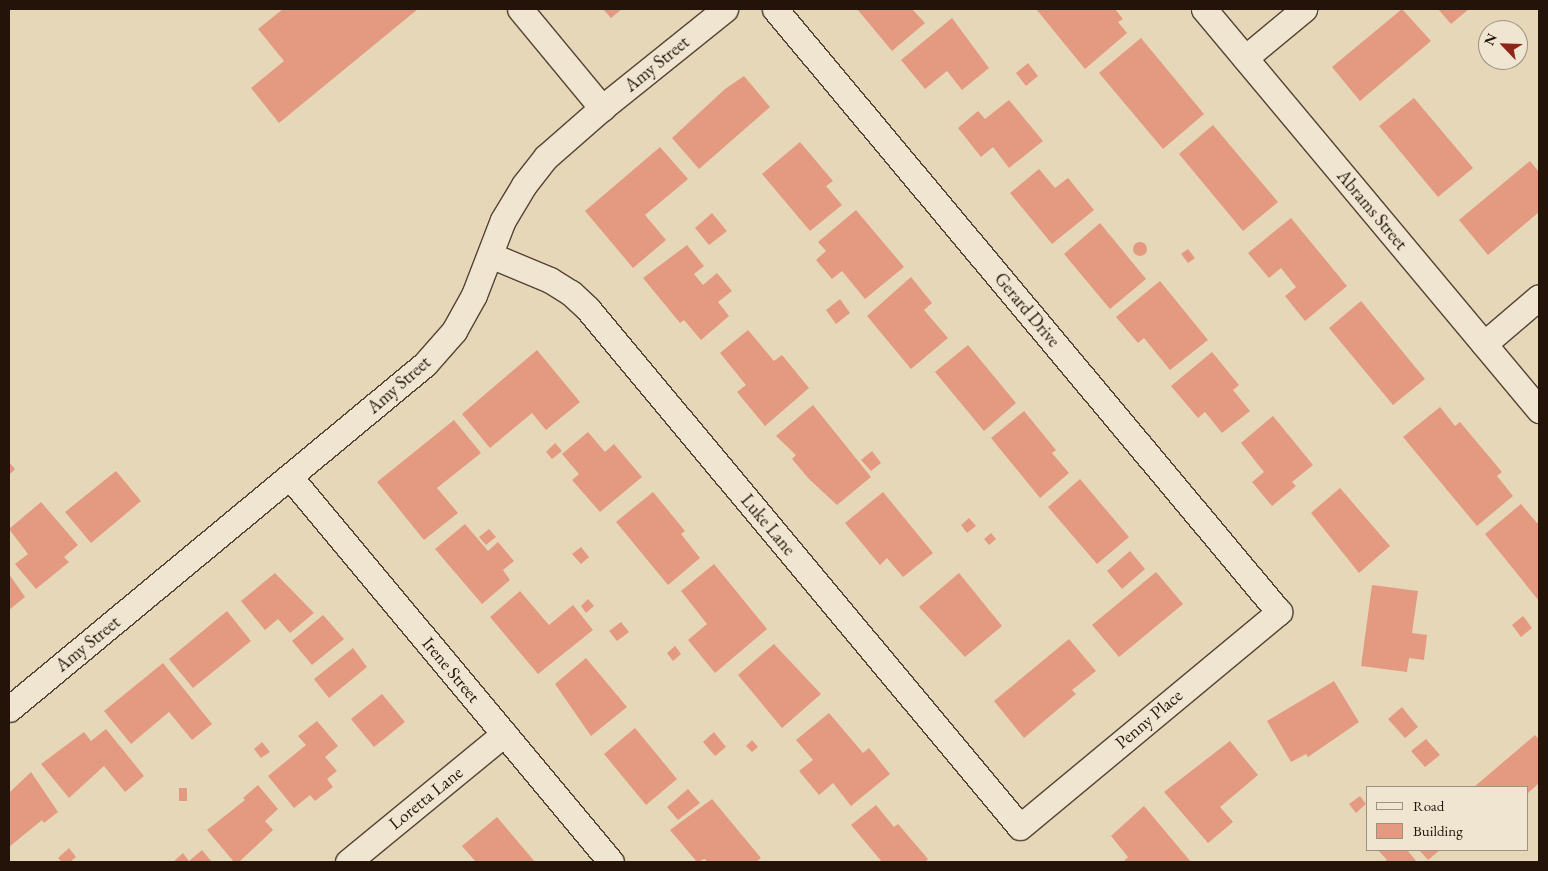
<!DOCTYPE html>
<html>
<head>
<meta charset="utf-8">
<style>
  body { margin:0 }
  #map { position:relative; width:1548px; height:871px; overflow:hidden; background:#e6d7b8; font-family:"EB Garamond",serif }
  div>[style] { position:absolute }
  [style*='--x'] { left:calc(var(--x)*1px); top:calc(var(--y)*1px); width:calc(var(--w)*1px); rotate:calc(var(--a)*1deg) }
  .building>* { inset:0; background:#e49a81 }
  .round { border-radius:50% }
  .roads { filter:drop-shadow(1px 0 #544435) drop-shadow(-1px 0 #544435) drop-shadow(0 1px #544435) drop-shadow(0 -1px #544435) }
  .street>* { height:25px; margin:-12.5px; padding:0 12.5px; transform-origin:12.5px; border-radius:12.5px; background:#efe5d1 }
  span { translate:-50% -50%; white-space:nowrap; text-align:center; line-height:1.15; -webkit-text-stroke:4px #efe5d1; paint-order:stroke }
  .street-label { font-size:18px; color:#231309 }
  .frame { position:absolute; inset:0; border:10px solid #231309; pointer-events:none }
  .legend { position:absolute; left:1366px; top:786px; width:162px; height:65px; box-sizing:border-box; background:#efe5d1; border:1px solid #9d9181; margin:0; padding:6px 9px; list-style:none; font-size:15px; color:#231309 }
  .legend li { display:flex; align-items:center; gap:10px; height:25px }
  .legend b { width:25px; border:1px solid #9d9181 }
  .north { position:absolute; left:1478px; top:20px; width:50px; height:50px; box-sizing:border-box; background:#efe5d1; border:1px solid #9d9181; border-radius:50%; rotate:294deg; font-size:14px; font-weight:700; line-height:20px; text-align:center; color:#231309 }
  .north::after { content:''; display:block; margin:auto; width:18px; height:22px; background:#8f2418; clip-path:polygon(50% 0,100% 100%,50% 72%,0 100%) }
</style>
</head>
<body>
<div id="map">
  <div class="building">
    <div style="clip-path:polygon(283px 9px,418px 9px,279px 123px,251px 88px,284px 61px,258px 29px)"></div>
    <div style="clip-path:polygon(603px 9px,622px 9px,611px 18px)"></div>
    <div style="clip-path:polygon(857px 9px,912px 9px,925px 23px,892px 51px)"></div>
    <div style="clip-path:polygon(1036px 9px,1115px 9px,1123px 19px,1118px 22px,1127px 33px,1085px 69px)"></div>
    <div style="clip-path:polygon(1402px 9px,1431px 41px,1360px 101px,1332px 67px)"></div>
    <div style="clip-path:polygon(1438px 9px,1469px 9px,1451px 24px)"></div>
    <div style="clip-path:polygon(952px 18px,989px 68px,962px 90px,947px 71px,925px 89px,901px 60px)"></div>
    <div style="clip-path:polygon(1141px 38px,1204px 114px,1163px 149px,1099px 73px)"></div>
    <div style="clip-path:polygon(1028px 63px,1038px 76px,1026px 86px,1016px 73px)"></div>
    <div style="clip-path:polygon(744px 76px,770px 107px,699px 169px,672px 138px,725px 89px)"></div>
    <div style="clip-path:polygon(1414px 98px,1473px 168px,1438px 197px,1379px 126px)"></div>
    <div style="clip-path:polygon(1009px 100px,1043px 141px,1009px 168px,993px 147px,981px 157px,958px 128px,978px 111px,985px 119px)"></div>
    <div style="clip-path:polygon(1213px 125px,1278px 202px,1243px 231px,1179px 154px)"></div>
    <div style="clip-path:polygon(800px 142px,833px 181px,826px 186px,842px 205px,810px 231px,762px 174px)"></div>
    <div style="clip-path:polygon(660px 147px,688px 179px,645px 215px,666px 240px,633px 268px,585px 211px)"></div>
    <div style="clip-path:polygon(1530px 161px,1539px 172px,1539px 212px,1488px 255px,1459px 220px)"></div>
    <div style="clip-path:polygon(1039px 169px,1055px 188px,1068px 178px,1094px 210px,1052px 244px,1010px 193px)"></div>
    <div style="clip-path:polygon(856px 210px,904px 267px,865px 299px,842px 271px,832px 279px,816px 260px,826px 251px,818px 242px)"></div>
    <div style="clip-path:polygon(712px 213px,727px 231px,709px 245px,695px 228px)"></div>
    <div style="clip-path:polygon(1291px 218px,1347px 286px,1305px 321px,1285px 296px,1296px 287px,1281px 268px,1269px 278px,1248px 253px)"></div>
    <div style="clip-path:polygon(1100px 223px,1146px 279px,1110px 309px,1064px 254px)"></div>
    <div class="round" style="left:1133px;top:242px;width:14px;height:14px"></div>
    <div style="clip-path:polygon(687px 245px,704px 266px,694px 274px,703px 285px,717px 273px,732px 291px,718px 302px,729px 316px,701px 340px,684px 320px,680px 323px,643px 278px)"></div>
    <div style="clip-path:polygon(1188px 249px,1195px 258px,1188px 263px,1181px 254px)"></div>
    <div style="clip-path:polygon(911px 277px,932px 303px,924px 310px,948px 338px,911px 369px,867px 316px)"></div>
    <div style="clip-path:polygon(1160px 281px,1208px 340px,1170px 370px,1144px 338px,1138px 343px,1116px 317px)"></div>
    <div style="clip-path:polygon(840px 299px,850px 313px,836px 324px,826px 310px)"></div>
    <div style="clip-path:polygon(1361px 301px,1425px 379px,1393px 405px,1329px 328px)"></div>
    <div style="clip-path:polygon(748px 330px,774px 361px,782px 355px,809px 388px,765px 426px,737px 392px,746px 385px,720px 353px)"></div>
    <div style="clip-path:polygon(968px 345px,1016px 403px,984px 431px,935px 372px)"></div>
    <div style="clip-path:polygon(537px 350px,580px 402px,546px 430px,532px 413px,490px 448px,462px 414px)"></div>
    <div style="clip-path:polygon(1212px 352px,1239px 385px,1233px 390px,1250px 411px,1222px 433px,1205px 412px,1198px 418px,1171px 386px)"></div>
    <div style="clip-path:polygon(813px 405px,871px 477px,837px 505px,809px 479px,792px 459px,796px 455px,776px 436px)"></div>
    <div style="clip-path:polygon(1440px 407px,1455px 426px,1460px 422px,1502px 472px,1497px 476px,1513px 496px,1477px 526px,1403px 437px)"></div>
    <div style="clip-path:polygon(1024px 411px,1056px 450px,1052px 453px,1069px 473px,1040px 498px,991px 438px)"></div>
    <div style="clip-path:polygon(1273px 416px,1313px 465px,1292px 482px,1296px 486px,1272px 506px,1252px 482px,1264px 472px,1241px 443px)"></div>
    <div style="clip-path:polygon(454px 420px,481px 453px,437px 488px,458px 513px,424px 540px,377px 482px)"></div>
    <div style="clip-path:polygon(588px 432px,605px 452px,614px 444px,642px 477px,600px 512px,572px 480px,579px 474px,562px 454px)"></div>
    <div style="clip-path:polygon(555px 443px,562px 451px,552px 459px,546px 452px)"></div>
    <div style="clip-path:polygon(872px 451px,881px 463px,871px 471px,861px 460px)"></div>
    <div style="clip-path:polygon(9px 462px,15px 469px,9px 475px)"></div>
    <div style="clip-path:polygon(116px 471px,141px 501px,91px 543px,65px 512px)"></div>
    <div style="clip-path:polygon(1080px 479px,1129px 537px,1097px 564px,1048px 507px)"></div>
    <div style="clip-path:polygon(1340px 488px,1390px 546px,1359px 573px,1311px 513px)"></div>
    <div style="clip-path:polygon(653px 492px,685px 531px,681px 534px,700px 558px,668px 585px,616px 522px)"></div>
    <div style="clip-path:polygon(883px 492px,933px 553px,903px 577px,887px 558px,880px 565px,845px 523px)"></div>
    <div style="clip-path:polygon(41px 502px,78px 545px,64px 557px,69px 562px,36px 589px,15px 564px,28px 554px,9px 529px)"></div>
    <div style="clip-path:polygon(1521px 504px,1537px 523px,1539px 521px,1539px 601px,1485px 534px)"></div>
    <div style="clip-path:polygon(969px 518px,976px 526px,967px 533px,961px 525px)"></div>
    <div style="clip-path:polygon(465px 524px,488px 551px,498px 542px,514px 561px,503px 570px,510px 580px,482px 604px,435px 549px)"></div>
    <div style="clip-path:polygon(489px 529px,496px 537px,486px 545px,479px 537px)"></div>
    <div style="clip-path:polygon(991px 533px,996px 539px,989px 545px,984px 539px)"></div>
    <div style="clip-path:polygon(581px 547px,589px 557px,581px 564px,572px 554px)"></div>
    <div style="clip-path:polygon(1130px 551px,1145px 569px,1122px 589px,1107px 571px)"></div>
    <div style="clip-path:polygon(714px 564px,767px 629px,715px 673px,688px 640px,707px 624px,681px 591px)"></div>
    <div style="clip-path:polygon(1156px 572px,1183px 604px,1119px 657px,1092px 625px)"></div>
    <div style="clip-path:polygon(275px 573px,314px 613px,290px 633px,278px 619px,265px 630px,241px 601px)"></div>
    <div style="clip-path:polygon(959px 573px,1002px 626px,965px 657px,919px 607px)"></div>
    <div style="clip-path:polygon(9px 574px,25px 597px,9px 610px)"></div>
    <div style="clip-path:polygon(1372px 585px,1418px 591px,1412px 633px,1427px 635px,1424px 660px,1409px 658px,1407px 672px,1361px 666px)"></div>
    <div style="clip-path:polygon(520px 591px,549px 625px,573px 605px,593px 630px,538px 674px,490px 617px)"></div>
    <div style="clip-path:polygon(588px 599px,594px 606px,586px 613px,581px 606px)"></div>
    <div style="clip-path:polygon(227px 611px,251px 641px,193px 688px,169px 659px)"></div>
    <div style="clip-path:polygon(323px 615px,344px 639px,312px 665px,292px 641px)"></div>
    <div style="clip-path:polygon(1523px 616px,1532px 628px,1521px 637px,1512px 625px)"></div>
    <div style="clip-path:polygon(621px 622px,629px 632px,617px 641px,609px 631px)"></div>
    <div style="clip-path:polygon(1069px 639px,1096px 671px,1072px 690px,1076px 694px,1024px 738px,994px 701px)"></div>
    <div style="clip-path:polygon(774px 644px,821px 694px,782px 728px,738px 675px)"></div>
    <div style="clip-path:polygon(675px 646px,681px 654px,673px 661px,667px 653px)"></div>
    <div style="clip-path:polygon(353px 648px,367px 667px,329px 698px,314px 679px)"></div>
    <div style="clip-path:polygon(586px 658px,627px 707px,591px 736px,555px 684px)"></div>
    <div style="clip-path:polygon(163px 663px,212px 724px,192px 740px,169px 712px,131px 744px,104px 711px)"></div>
    <div style="clip-path:polygon(1334px 681px,1359px 722px,1308px 757px,1306px 754px,1291px 762px,1267px 721px)"></div>
    <div style="clip-path:polygon(382px 694px,405px 722px,374px 747px,351px 719px)"></div>
    <div style="clip-path:polygon(1402px 707px,1418px 727px,1405px 738px,1388px 719px)"></div>
    <div style="clip-path:polygon(829px 713px,863px 753px,869px 748px,890px 774px,851px 806px,833px 783px,819px 795px,799px 771px,813px 760px,796px 740px)"></div>
    <div style="clip-path:polygon(317px 721px,338px 746px,325px 757px,337px 771px,327px 779px,333px 787px,315px 801px,310px 795px,294px 808px,268px 776px,306px 745px,298px 736px)"></div>
    <div style="clip-path:polygon(635px 728px,677px 779px,646px 805px,604px 754px)"></div>
    <div style="clip-path:polygon(106px 729px,144px 776px,125px 792px,104px 766px,69px 798px,41px 764px,84px 732px,91px 741px)"></div>
    <div style="clip-path:polygon(714px 732px,726px 747px,715px 756px,703px 742px)"></div>
    <div style="clip-path:polygon(1535px 735px,1539px 739px,1539px 783px,1527px 794px,1527px 787px,1474px 787px)"></div>
    <div style="clip-path:polygon(1426px 739px,1440px 755px,1425px 767px,1411px 751px)"></div>
    <div style="clip-path:polygon(752px 740px,758px 747px,752px 752px,746px 746px)"></div>
    <div style="clip-path:polygon(1230px 741px,1258px 775px,1220px 807px,1233px 822px,1208px 843px,1164px 792px)"></div>
    <div style="clip-path:polygon(262px 742px,270px 752px,261px 758px,254px 749px)"></div>
    <div style="clip-path:polygon(31px 772px,58px 812px,44px 823px,42px 820px,9px 847px,9px 793px)"></div>
    <div style="clip-path:polygon(258px 785px,278px 809px,265px 821px,273px 830px,239px 862px,234px 862px,207px 830px,245px 800px,243px 798px)"></div>
    <div style="clip-path:polygon(179px 788px,187px 788px,187px 801px,179px 801px)"></div>
    <div style="clip-path:polygon(688px 789px,700px 803px,678px 820px,667px 807px)"></div>
    <div style="clip-path:polygon(1360px 796px,1366px 804px,1356px 813px,1349px 804px)"></div>
    <div style="clip-path:polygon(712px 799px,761px 858px,756px 862px,707px 862px,705px 859px,697px 862px,670px 830px)"></div>
    <div style="clip-path:polygon(876px 805px,894px 827px,898px 824px,928px 859px,925px 862px,882px 862px,851px 825px)"></div>
    <div style="clip-path:polygon(1144px 806px,1191px 862px,1123px 862px,1128px 857px,1111px 836px)"></div>
    <div style="clip-path:polygon(497px 817px,535px 862px,476px 862px,462px 846px)"></div>
    <div style="clip-path:polygon(69px 848px,76px 857px,70px 862px,62px 862px,58px 858px)"></div>
    <div style="clip-path:polygon(202px 850px,212px 862px,173px 862px,183px 853px,189px 861px)"></div>
    <div style="clip-path:polygon(1378px 850px,1407px 850px,1417px 862px,1384px 862px,1387px 860px)"></div>
    <div style="clip-path:polygon(1419px 850px,1440px 850px,1428px 860px)"></div>
  </div>
  <div class="roads">
    <div class="street">
      <div style="--x:520;--y:9;--w:129;--a:50.4"></div>
      <div style="--x:1204;--y:9;--w:523;--a:50.12"></div>
      <div style="--x:1245;--y:58;--w:77;--a:-39.7"></div>
      <div style="--x:490;--y:255;--w:65;--a:22.6"></div>
      <div style="--x:550;--y:280;--w:25;--a:32"></div>
      <div style="--x:571;--y:293;--w:23;--a:43"></div>
      <div style="--x:588;--y:309;--w:674;--a:50.17"></div>
      <div style="--x:1020;--y:827;--w:337;--a:-39.7"></div>
      <div style="--x:1279;--y:612;--w:786;--a:-129.89"></div>
      <div style="--x:1484;--y:344;--w:72;--a:-40.5"></div>
      <div style="--x:290;--y:477;--w:501;--a:50.18"></div>
      <div style="--x:9;--y:709;--w:540;--a:-39.67"></div>
      <div style="--x:425;--y:364;--w:44;--a:-48.7"></div>
      <div style="--x:454;--y:331;--w:41;--a:-60.9"></div>
      <div style="--x:474;--y:295;--w:80;--a:-68.9"></div>
      <div style="--x:503;--y:220;--w:41;--a:-59"></div>
      <div style="--x:524;--y:185;--w:36;--a:-52"></div>
      <div style="--x:546;--y:157;--w:74;--a:-41.2"></div>
      <div style="--x:602;--y:108;--w:158;--a:-38.8"></div>
      <div style="--x:348;--y:862;--w:202;--a:-39.4"></div>
    </div>
  </div>
  <div class="street-label">
    <span style="left:657px;top:64px;rotate:-39deg">Amy Street</span>
    <span style="left:1372px;top:210px;rotate:50deg">Abrams Street</span>
    <span style="left:1027px;top:310px;rotate:50deg">Gerard Drive</span>
    <span style="left:399px;top:385px;rotate:-41deg">Amy Street</span>
    <span style="left:768px;top:525px;rotate:50deg">Luke Lane</span>
    <span style="left:88px;top:644px;rotate:-39deg">Amy Street</span>
    <span style="left:451px;top:670px;rotate:50deg">Irene Street</span>
    <span style="left:1149px;top:719px;rotate:-40deg">Penny Place</span>
    <span style="left:426px;top:798px;rotate:-39deg">Loretta Lane</span>
  </div>
  <div class="frame"></div>
  <ul class="legend">
  <li><b style="height:6px;background:#efe5d1"></b>Road</li>
  <li><b style="height:14px;background:#e49a81"></b>Building</li>
  </ul>
  <div class="north">N</div>
</div>
</body>
</html>
